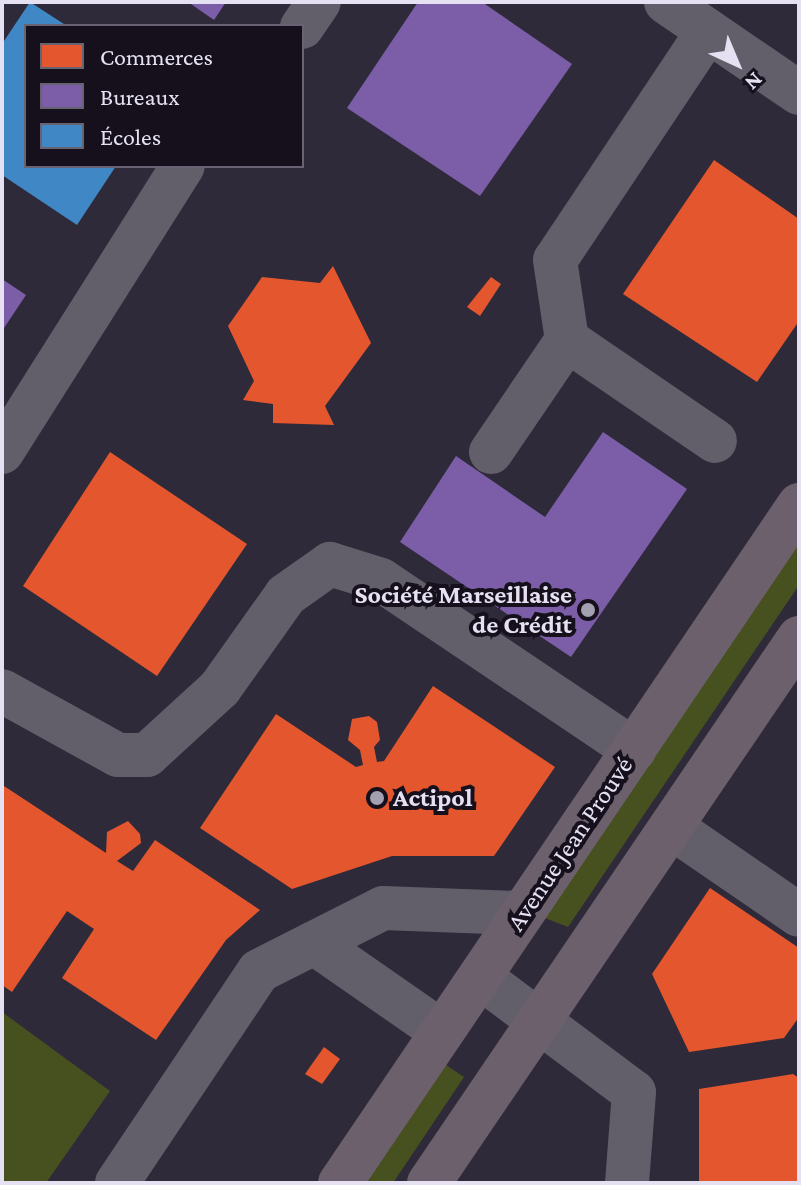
<!DOCTYPE html>
<html>
<head>
<meta charset="utf-8">
<style>
  body { margin:0 }
  #map { position:relative; width:801px; height:1185px; overflow:hidden; background:#2f2a39; font-family:"Crimson Pro",serif }
  div>[style] { position:absolute }
  [style*='--x'] { left:calc(var(--x)*1px); top:calc(var(--y)*1px); width:calc(var(--w)*1px); rotate:calc(var(--a)*1deg) }
  .green>* { inset:0; background:#46511f }
  .shops>* { inset:0; background:#e4572e }
  .offices>* { inset:0; background:#7b5ea7 }
  .schools>* { inset:0; background:#3f88c5 }
  .minor>* { height:44px; margin:-22px; padding:0 22px; transform-origin:22px; border-radius:22px; background:#635f6a }
  .major>* { height:44px; margin:-22px; padding:0 22px; transform-origin:22px; border-radius:22px; background:#6c606d }
  .dots>* { width:22px; height:22px; translate:-50% -50%; box-sizing:border-box; border:4px solid #15101c; border-radius:50% }
  span { translate:-50% -50%; white-space:nowrap; text-align:center; line-height:1.15; -webkit-text-stroke:8px #15101c; paint-order:stroke }
  .poi-label { font-size:26px; color:#e5e0f2; font-weight:700 }
  .right { translate:-100% -50%; text-align:right }
  .left { translate:0 -50%; text-align:left }
  .street-label { font-size:26px; color:#e5e0f2 }
  .frame { position:absolute; inset:0; border:4px solid #e5e0f2; pointer-events:none }
  .legend { position:absolute; left:24px; top:24px; width:280px; height:144px; box-sizing:border-box; background:#15101c; border:2px solid #686372; margin:0; padding:10px 14px; list-style:none; font-size:24px; color:#e5e0f2 }
  .legend li { display:flex; align-items:center; gap:16px; height:40px }
  .legend b { width:40px; border:2px solid #686372 }
  .north { position:absolute; left:697px; top:24px; width:80px; height:80px; -webkit-text-stroke:6px #15101c; paint-order:stroke; rotate:136deg; font-size:22px; font-weight:700; line-height:32px; text-align:center; color:#e5e0f2 }
  .north::after { content:''; display:block; margin:auto; width:28px; height:36px; background:#e5e0f2; clip-path:polygon(50% 0,100% 100%,50% 72%,0 100%) }
</style>
</head>
<body>
<div id="map">
  <div class="green">
    <div style="clip-path:polygon(799px 540px,799px 585px,568px 927px,540px 916px)"></div>
    <div style="clip-path:polygon(2px 1012px,110px 1091px,46px 1183px,2px 1183px)"></div>
    <div style="clip-path:polygon(446px 1065px,464px 1077px,393px 1183px,365px 1183px)"></div>
  </div>
  <div class="shops">
    <div style="clip-path:polygon(714px 160px,799px 219px,799px 321px,757px 382px,623px 294px)"></div>
    <div style="clip-path:polygon(333px 266px,371px 343px,325px 406px,334px 425px,273px 423px,273px 404px,243px 400px,254px 381px,228px 326px,262px 277px,320px 283px)"></div>
    <div style="clip-path:polygon(491px 277px,501px 284px,480px 316px,467px 307px)"></div>
    <div style="clip-path:polygon(110px 452px,247px 544px,157px 676px,23px 586px)"></div>
    <div style="clip-path:polygon(433px 686px,555px 767px,494px 856px,392px 856px,292px 889px,200px 828px,276px 714px,356px 767px,363px 765px,360px 750px,348px 740px,352px 719px,369px 716px,377px 722px,380px 740px,374px 747px,377px 762px,384px 761px)"></div>
    <div style="clip-path:polygon(4px 786px,106px 853px,107px 832px,128px 821px,140px 834px,141px 843px,117px 861px,133px 871px,155px 840px,260px 910px,226px 940px,156px 1040px,62px 978px,94px 929px,67px 911px,12px 992px,2px 985px)"></div>
    <div style="clip-path:polygon(710px 888px,799px 948px,799px 1017px,784px 1038px,689px 1052px,652px 974px)"></div>
    <div style="clip-path:polygon(324px 1047px,340px 1059px,322px 1084px,305px 1074px)"></div>
    <div style="clip-path:polygon(793px 1074px,799px 1078px,799px 1183px,699px 1183px,699px 1089px)"></div>
  </div>
  <div class="offices">
    <div style="clip-path:polygon(188px 2px,226px 2px,214px 20px)"></div>
    <div style="clip-path:polygon(418px 2px,482px 2px,572px 64px,480px 196px,347px 108px)"></div>
    <div style="clip-path:polygon(2px 279px,26px 295px,2px 331px)"></div>
    <div style="clip-path:polygon(603px 432px,687px 489px,571px 657px,400px 542px,456px 456px,545px 517px)"></div>
  </div>
  <div class="schools">
    <div style="clip-path:polygon(30px 2px,67px 26px,26px 26px,26px 166px,116px 166px,77px 225px,2px 175px,2px 44px)"></div>
  </div>
  <div class="minor">
    <div style="--x:666;--y:2;--w:161;--a:34.4"></div>
    <div style="--x:302;--y:27;--w:30;--a:-56"></div>
    <div style="--x:708;--y:31;--w:275;--a:123.7"></div>
    <div style="--x:555;--y:260;--w:81;--a:81.5"></div>
    <div style="--x:567;--y:340;--w:179;--a:34.3"></div>
    <div style="--x:2;--y:452;--w:338;--a:-57.7"></div>
    <div style="--x:491;--y:452;--w:135;--a:-55.8"></div>
    <div style="--x:2;--y:691;--w:132;--a:28.9"></div>
    <div style="--x:118;--y:755;--w:29;--a:0"></div>
    <div style="--x:147;--y:755;--w:99;--a:-42.5"></div>
    <div style="--x:220;--y:688;--w:114;--a:-54.6"></div>
    <div style="--x:286;--y:595;--w:54;--a:-35.2"></div>
    <div style="--x:330;--y:564;--w:53;--a:17.4"></div>
    <div style="--x:381;--y:580;--w:305;--a:33.9"></div>
    <div style="--x:671;--y:827;--w:155;--a:34.5"></div>
    <div style="--x:314;--y:943;--w:156;--a:34.8"></div>
    <div style="--x:480;--y:977;--w:192;--a:36.8"></div>
    <div style="--x:634;--y:1092;--w:91;--a:94.4"></div>
    <div style="--x:117;--y:1183;--w:255;--a:-56.2"></div>
    <div style="--x:259;--y:971;--w:139;--a:-26.9"></div>
    <div style="--x:383;--y:908;--w:139;--a:2.1"></div>
  </div>
  <div class="major">
    <div style="--x:340;--y:1183;--w:819;--a:-55.9"></div>
    <div style="--x:429;--y:1183;--w:659;--a:-55.83"></div>
  </div>
  <div class="dots">
    <div style="left:588px;top:610px;background:#a5a0b1"></div>
    <div style="left:377px;top:798px;background:#a5a0b1"></div>
  </div>
  <div class="poi-label">
    <span class="right" style="left:572px;top:610px">Société Marseillaise<br>de Crédit</span>
    <span class="left" style="left:393px;top:798px">Actipol</span>
  </div>
  <div class="street-label">
    <span style="left:570px;top:844px;rotate:-56deg">Avenue Jean Prouvé</span>
  </div>
  <div class="frame"></div>
  <ul class="legend">
  <li><b style="height:22px;background:#e4572e"></b>Commerces</li>
  <li><b style="height:22px;background:#7b5ea7"></b>Bureaux</li>
  <li><b style="height:22px;background:#3f88c5"></b>Écoles</li>
  </ul>
  <div class="north">N</div>
</div>
</body>
</html>
